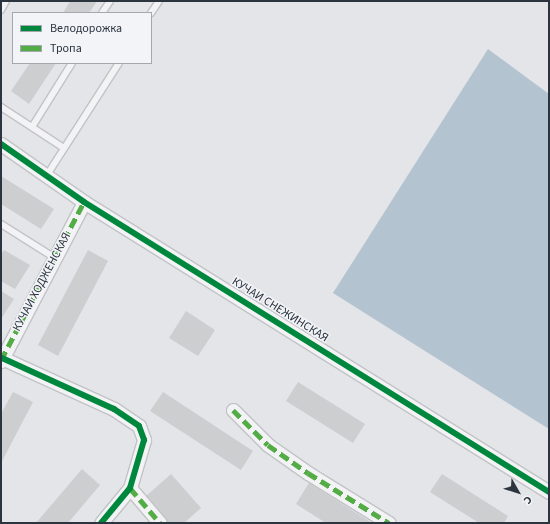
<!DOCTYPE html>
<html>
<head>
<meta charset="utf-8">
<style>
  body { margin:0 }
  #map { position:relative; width:550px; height:524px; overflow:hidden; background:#e3e5e8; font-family:"Source Sans 3",sans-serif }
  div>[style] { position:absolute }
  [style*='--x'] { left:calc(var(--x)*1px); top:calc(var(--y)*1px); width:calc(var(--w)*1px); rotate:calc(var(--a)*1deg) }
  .water>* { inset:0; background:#b4c3d0 }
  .building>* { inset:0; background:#ccced0 }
  .roads { filter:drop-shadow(1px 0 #c2c3c6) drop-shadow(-1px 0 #c2c3c6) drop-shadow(0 1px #c2c3c6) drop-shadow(0 -1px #c2c3c6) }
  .lane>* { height:6px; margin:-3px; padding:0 3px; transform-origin:3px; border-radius:3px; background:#f3f3f5 }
  .street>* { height:13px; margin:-6.5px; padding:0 6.5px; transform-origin:6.5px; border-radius:6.5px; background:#f3f3f5 }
  .quiet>* { height:5px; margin-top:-2.5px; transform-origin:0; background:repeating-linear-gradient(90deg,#54ac46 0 10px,transparent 0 15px) }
  .cycleway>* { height:6px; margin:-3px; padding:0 3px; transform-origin:3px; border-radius:3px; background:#00873e }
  span { translate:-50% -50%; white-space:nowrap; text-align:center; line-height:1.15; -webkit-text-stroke:3px #f2f4f7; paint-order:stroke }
  .street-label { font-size:12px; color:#2c3440 }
  .frame { position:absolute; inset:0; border:2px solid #2c3440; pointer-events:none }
  .legend { position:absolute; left:12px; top:12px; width:140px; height:52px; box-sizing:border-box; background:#f2f4f7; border:1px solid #a3a7ae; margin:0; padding:5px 7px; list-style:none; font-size:12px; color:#2c3440 }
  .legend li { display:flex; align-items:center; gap:8px; height:20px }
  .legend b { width:20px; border:1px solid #a3a7ae }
  .north { position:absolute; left:498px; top:472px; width:40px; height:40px; -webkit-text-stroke:3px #f2f4f7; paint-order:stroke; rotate:129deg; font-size:11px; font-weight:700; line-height:16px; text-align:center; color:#2c3440 }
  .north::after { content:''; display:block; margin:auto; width:14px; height:18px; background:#2c3440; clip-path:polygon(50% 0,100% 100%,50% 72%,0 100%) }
</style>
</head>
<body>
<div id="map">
  <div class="water">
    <div style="clip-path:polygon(488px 49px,549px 94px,549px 429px,333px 293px)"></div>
  </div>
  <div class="building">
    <div style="clip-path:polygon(70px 1px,97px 1px,89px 13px,63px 13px)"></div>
    <div style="clip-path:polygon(30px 63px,56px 63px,29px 104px,11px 91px)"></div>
    <div style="clip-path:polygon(1px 176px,54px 209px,41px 229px,1px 204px)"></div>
    <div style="clip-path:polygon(4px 250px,30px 265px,15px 289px,1px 281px,1px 255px)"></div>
    <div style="clip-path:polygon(88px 250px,108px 261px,58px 356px,38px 345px)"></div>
    <div style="clip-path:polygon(1px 291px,14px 299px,1px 319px)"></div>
    <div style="clip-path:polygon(186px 311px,215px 330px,198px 356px,169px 338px)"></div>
    <div style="clip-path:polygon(298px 382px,365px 424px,353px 443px,286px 401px)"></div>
    <div style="clip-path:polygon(13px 392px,33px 402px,1px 463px,1px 414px)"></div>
    <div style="clip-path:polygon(163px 392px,253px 451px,241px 470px,150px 411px)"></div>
    <div style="clip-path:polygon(82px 469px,100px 485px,68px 523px,36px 523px)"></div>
    <div style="clip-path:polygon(171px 474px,201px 508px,184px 523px,168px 523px,145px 497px)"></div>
    <div style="clip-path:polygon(442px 474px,508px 516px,504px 523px,479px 523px,430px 492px)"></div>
    <div style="clip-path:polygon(309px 483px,372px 523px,326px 523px,296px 504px)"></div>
  </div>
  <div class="roads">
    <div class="lane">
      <div style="--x:1;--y:10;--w:10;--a:-61"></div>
      <div style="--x:102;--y:13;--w:14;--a:-56"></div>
      <div style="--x:151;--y:13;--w:14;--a:-56"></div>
      <div style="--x:1;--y:107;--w:75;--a:33.1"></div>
      <div style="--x:32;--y:127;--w:75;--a:-58"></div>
      <div style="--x:47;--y:175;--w:133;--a:-57.3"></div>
      <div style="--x:1;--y:224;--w:64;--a:32.2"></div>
    </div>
    <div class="street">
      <div style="--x:1;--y:144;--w:101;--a:34.9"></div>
      <div style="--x:84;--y:202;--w:548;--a:31.95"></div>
      <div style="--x:2;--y:358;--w:123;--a:24.5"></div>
      <div style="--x:114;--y:409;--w:30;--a:34"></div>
      <div style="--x:139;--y:426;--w:15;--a:70"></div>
      <div style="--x:144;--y:440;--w:50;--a:106.3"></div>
      <div style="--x:130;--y:488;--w:45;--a:129.6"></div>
      <div style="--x:1;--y:361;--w:179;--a:-62.4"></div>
      <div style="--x:233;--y:410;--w:49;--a:45"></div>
      <div style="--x:268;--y:445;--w:49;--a:35"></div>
      <div style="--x:308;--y:473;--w:95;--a:31.7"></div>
      <div style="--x:130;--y:488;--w:46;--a:49.4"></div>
    </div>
  </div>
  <div class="quiet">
    <div style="--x:1;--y:360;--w:178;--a:-62.3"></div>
    <div style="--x:233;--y:410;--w:49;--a:45"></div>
    <div style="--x:268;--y:445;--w:49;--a:35"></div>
    <div style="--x:308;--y:473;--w:95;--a:31.7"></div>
    <div style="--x:130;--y:488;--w:46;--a:49.4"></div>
  </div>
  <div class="cycleway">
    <div style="--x:1;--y:144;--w:101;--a:34.9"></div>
    <div style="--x:84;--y:202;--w:548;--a:31.95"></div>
    <div style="--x:2;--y:358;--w:123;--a:24.5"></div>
    <div style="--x:114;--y:409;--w:30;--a:34"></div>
    <div style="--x:139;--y:426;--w:15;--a:70"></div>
    <div style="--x:144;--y:440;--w:50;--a:106.3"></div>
    <div style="--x:130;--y:488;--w:45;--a:129.6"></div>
  </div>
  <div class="street-label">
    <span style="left:42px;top:282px;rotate:-62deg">КУЧАИ ХОДЖЕНСКАЯ</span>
    <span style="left:280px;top:310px;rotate:32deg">КУЧАИ СНЕЖИНСКАЯ</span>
  </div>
  <div class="frame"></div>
  <ul class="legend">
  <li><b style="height:5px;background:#00873e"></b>Велодорожка</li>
  <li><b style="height:5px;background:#54ac46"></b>Тропа</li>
  </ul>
  <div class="north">С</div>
</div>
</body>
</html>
